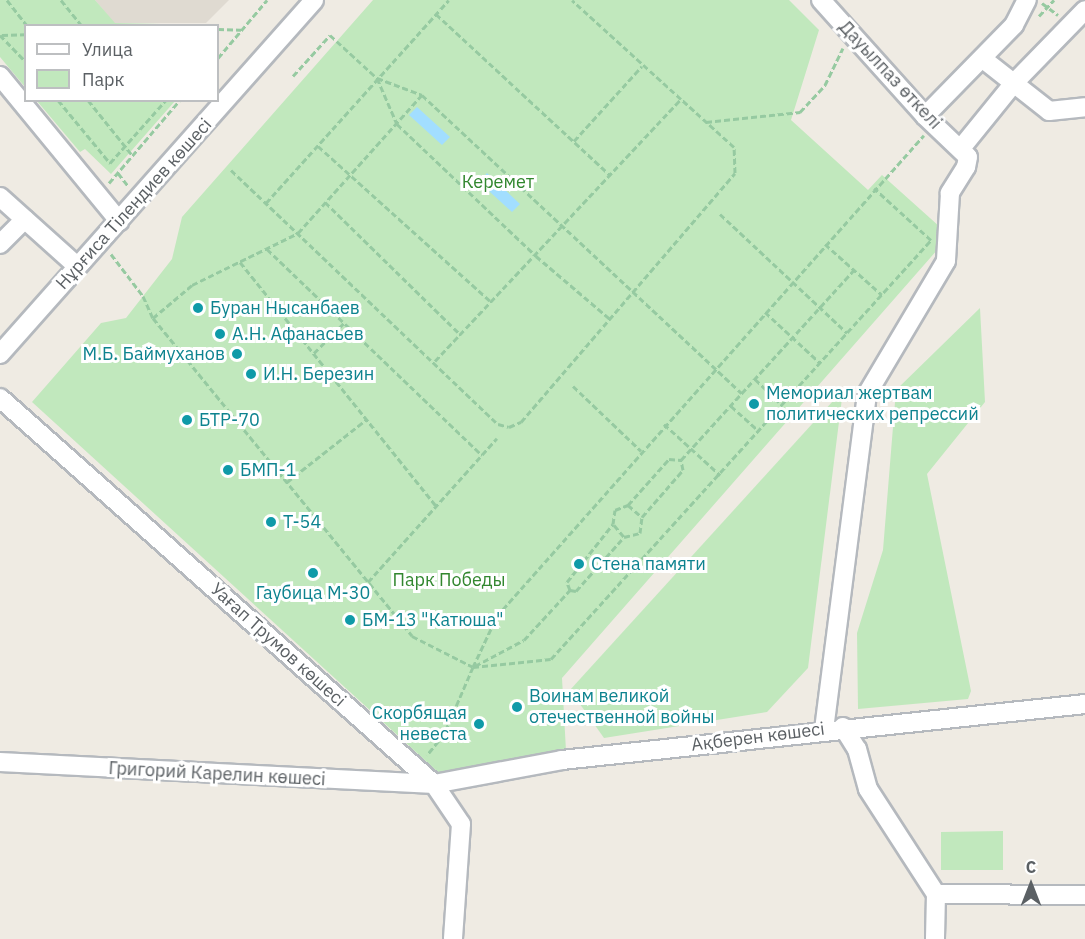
<!DOCTYPE html>
<html>
<head>
<meta charset="utf-8">
<style>
  body { margin:0 }
  #map { position:relative; width:1085px; height:939px; overflow:hidden; background:#efebe3; font-family:"IBM Plex Sans",sans-serif }
  div>[style] { position:absolute }
  [style*='--x'] { left:calc(var(--x)*1px); top:calc(var(--y)*1px); width:calc(var(--w)*1px); rotate:calc(var(--a)*1deg) }
  .education>* { inset:0; background:#dfdad1 }
  .green>* { inset:0; background:#c1e8bd }
  .water>* { inset:0; background:#a2deff }
  .path>* { height:3px; margin-top:-1.5px; transform-origin:0; background:repeating-linear-gradient(90deg,#96caa1 0 6px,transparent 0 9px) }
  .roads { filter:drop-shadow(2px 0 #b5b9be) drop-shadow(-2px 0 #b5b9be) drop-shadow(0 2px #b5b9be) drop-shadow(0 -2px #b5b9be) }
  .minor>* { height:18px; margin:-9px; padding:0 9px; transform-origin:9px; border-radius:9px; background:#fff }
  .dots>* { width:16px; height:16px; translate:-50% -50%; box-sizing:border-box; border:3px solid #fff; border-radius:50% }
  span { translate:-50% -50%; white-space:nowrap; text-align:center; line-height:1.15; -webkit-text-stroke:6px #fff; paint-order:stroke }
  .street-label { font-size:18px; color:#5b6064 }
  .park-label { font-size:18px; color:#32872f }
  .culture-label { font-size:18px; color:#0d838f }
  .left { translate:0 -50%; text-align:left }
  .right { translate:-100% -50%; text-align:right }
  .legend { position:absolute; left:24px; top:24px; width:195px; height:78px; box-sizing:border-box; background:#fff; border:2px solid #bdbfc1; margin:0; padding:8px 10px; list-style:none; font-size:18px; color:#5b6064 }
  .legend li { display:flex; align-items:center; gap:12px; height:30px }
  .legend b { width:30px; border:2px solid #bdbfc1 }
  .north { position:absolute; left:1001px; top:855px; width:60px; height:60px; -webkit-text-stroke:4px #fff; paint-order:stroke; rotate:0deg; font-size:16px; font-weight:700; line-height:24px; text-align:center; color:#5b6064 }
  .north::after { content:''; display:block; margin:auto; width:21px; height:27px; background:#5b6064; clip-path:polygon(50% 0,100% 100%,50% 72%,0 100%) }
</style>
</head>
<body>
<div id="map">
  <div class="education">
    <div style="clip-path:polygon(95px 0,229px 0,206px 23px,114px 23px)"></div>
  </div>
  <div class="green">
    <div style="clip-path:polygon(0 0,95px 0,115px 23px,208px 25px,26px 26px,25px 87px,0 57px)"></div>
    <div style="clip-path:polygon(373px 0,789px 0,819px 30px,791px 120px,868px 190px,882px 175px,940px 227px,938px 249px,562px 678px,566px 751px,440px 774px,32px 402px,101px 323px,126px 318px,172px 259px,182px 217px)"></div>
    <div style="clip-path:polygon(37px 101px,175px 101px,111px 174px,85px 149px,80px 152px)"></div>
    <div style="clip-path:polygon(980px 308px,985px 402px,927px 474px,971px 691px,968px 699px,858px 709px,857px 633px,883px 550px,896px 390px)"></div>
    <div style="clip-path:polygon(843px 390px,808px 668px,767px 712px,604px 738px,570px 690px)"></div>
    <div style="clip-path:polygon(1003px 831px,1003px 870px,941px 870px,941px 832px)"></div>
  </div>
  <div class="water">
    <div style="clip-path:polygon(417px 107px,450px 137px,442px 145px,409px 115px)"></div>
    <div style="clip-path:polygon(487px 173px,520px 204px,512px 212px,479px 182px)"></div>
  </div>
  <div class="path">
    <div style="--x:7;--y:0;--w:33;--a:52"></div>
    <div style="--x:61;--y:0;--w:33;--a:51"></div>
    <div style="--x:1042;--y:3;--w:20;--a:37"></div>
    <div style="--x:436;--y:14;--w:238;--a:42.8"></div>
    <div style="--x:1039;--y:16;--w:22;--a:-47"></div>
    <div style="--x:218;--y:29;--w:23;--a:2"></div>
    <div style="--x:0;--y:35;--w:37;--a:46"></div>
    <div style="--x:2;--y:35;--w:24;--a:-2"></div>
    <div style="--x:218;--y:58;--w:76;--a:-49.8"></div>
    <div style="--x:293;--y:76;--w:55;--a:-47.9"></div>
    <div style="--x:330;--y:35;--w:64;--a:42.5"></div>
    <div style="--x:377;--y:78;--w:48;--a:20.7"></div>
    <div style="--x:422;--y:95;--w:437;--a:43"></div>
    <div style="--x:377;--y:78;--w:50;--a:66.5"></div>
    <div style="--x:397;--y:124;--w:192;--a:43.5"></div>
    <div style="--x:536;--y:256;--w:97;--a:40.4"></div>
    <div style="--x:58;--y:100;--w:82;--a:50.5"></div>
    <div style="--x:110;--y:163;--w:84;--a:-48.4"></div>
    <div style="--x:88;--y:100;--w:70;--a:51.3"></div>
    <div style="--x:706;--y:122;--w:95;--a:-6.1"></div>
    <div style="--x:800;--y:112;--w:37;--a:-47"></div>
    <div style="--x:825;--y:85;--w:41;--a:-64.1"></div>
    <div style="--x:574;--y:141;--w:101;--a:-47.8"></div>
    <div style="--x:318;--y:146;--w:233;--a:42"></div>
    <div style="--x:231;--y:170;--w:369;--a:43.6"></div>
    <div style="--x:498;--y:424;--w:11;--a:15"></div>
    <div style="--x:509;--y:427;--w:13;--a:-23"></div>
    <div style="--x:521;--y:422;--w:328;--a:-49.3"></div>
    <div style="--x:735;--y:173;--w:26;--a:-92"></div>
    <div style="--x:734;--y:147;--w:72;--a:-137.8"></div>
    <div style="--x:118;--y:173;--w:16;--a:52"></div>
    <div style="--x:109;--y:183;--w:109;--a:-49.5"></div>
    <div style="--x:325;--y:202;--w:190;--a:44.4"></div>
    <div style="--x:266;--y:203;--w:273;--a:-48"></div>
    <div style="--x:720;--y:214;--w:174;--a:43.1"></div>
    <div style="--x:825;--y:244;--w:76;--a:41.8"></div>
    <div style="--x:267;--y:249;--w:298;--a:43.8"></div>
    <div style="--x:111;--y:254;--w:53;--a:52.7"></div>
    <div style="--x:143;--y:296;--w:24;--a:66"></div>
    <div style="--x:153;--y:318;--w:410;--a:50.8"></div>
    <div style="--x:412;--y:636;--w:68;--a:26.9"></div>
    <div style="--x:473;--y:667;--w:73;--a:113.4"></div>
    <div style="--x:444;--y:734;--w:27;--a:129"></div>
    <div style="--x:240;--y:262;--w:314;--a:51.2"></div>
    <div style="--x:765;--y:312;--w:75;--a:42.8"></div>
    <div style="--x:153;--y:318;--w:51;--a:-40.2"></div>
    <div style="--x:192;--y:285;--w:118;--a:-26.1"></div>
    <div style="--x:298;--y:233;--w:186;--a:-48.1"></div>
    <div style="--x:314;--y:353;--w:42;--a:-45"></div>
    <div style="--x:435;--y:361;--w:359;--a:-46.8"></div>
    <div style="--x:681;--y:99;--w:147;--a:-137.8"></div>
    <div style="--x:755;--y:379;--w:37;--a:44"></div>
    <div style="--x:573;--y:386;--w:94;--a:43.7"></div>
    <div style="--x:731;--y:406;--w:38;--a:42"></div>
    <div style="--x:664;--y:424;--w:76;--a:42.3"></div>
    <div style="--x:287;--y:482;--w:102;--a:-38.2"></div>
    <div style="--x:628;--y:505;--w:18;--a:41"></div>
    <div style="--x:614;--y:525;--w:16;--a:50"></div>
    <div style="--x:368;--y:582;--w:193;--a:-48.1"></div>
    <div style="--x:570;--y:590;--w:6;--a:9"></div>
    <div style="--x:576;--y:591;--w:72;--a:-48.4"></div>
    <div style="--x:624;--y:537;--w:16;--a:-14"></div>
    <div style="--x:640;--y:533;--w:16;--a:-83"></div>
    <div style="--x:642;--y:517;--w:62;--a:-48.9"></div>
    <div style="--x:683;--y:470;--w:10;--a:-101"></div>
    <div style="--x:475;--y:666;--w:55;--a:-28"></div>
    <div style="--x:524;--y:640;--w:68;--a:-47.4"></div>
    <div style="--x:570;--y:590;--w:9;--a:-111"></div>
    <div style="--x:567;--y:582;--w:74;--a:-51.6"></div>
    <div style="--x:613;--y:524;--w:14;--a:-82"></div>
    <div style="--x:615;--y:510;--w:14;--a:-21"></div>
    <div style="--x:628;--y:505;--w:62;--a:-48.3"></div>
    <div style="--x:669;--y:459;--w:12;--a:5"></div>
    <div style="--x:681;--y:460;--w:257;--a:-47.7"></div>
    <div style="--x:473;--y:667;--w:56;--a:-64.8"></div>
    <div style="--x:497;--y:616;--w:643;--a:-48.4"></div>
    <div style="--x:473;--y:667;--w:78;--a:-5.9"></div>
    <div style="--x:551;--y:659;--w:566;--a:-47.79"></div>
    <div style="--x:931;--y:240;--w:77;--a:-137.6"></div>
  </div>
  <div class="roads">
    <div class="minor">
      <div style="--x:821;--y:0;--w:156;--a:48.1"></div>
      <div style="--x:925;--y:116;--w:59;--a:43.6"></div>
      <div style="--x:968;--y:157;--w:10;--a:101"></div>
      <div style="--x:966;--y:167;--w:31;--a:122"></div>
      <div style="--x:950;--y:193;--w:68;--a:93.4"></div>
      <div style="--x:946;--y:261;--w:155;--a:120.7"></div>
      <div style="--x:867;--y:394;--w:338;--a:97.3"></div>
      <div style="--x:983;--y:59;--w:84;--a:38.2"></div>
      <div style="--x:1049;--y:111;--w:36;--a:-6"></div>
      <div style="--x:0;--y:76;--w:188;--a:50.6"></div>
      <div style="--x:925;--y:116;--w:127;--a:-45.6"></div>
      <div style="--x:1014;--y:25;--w:28;--a:-63"></div>
      <div style="--x:962;--y:147;--w:81;--a:-51"></div>
      <div style="--x:1013;--y:84;--w:103;--a:-45.8"></div>
      <div style="--x:0;--y:197;--w:103;--a:41.9"></div>
      <div style="--x:0;--y:244;--w:35;--a:-45"></div>
      <div style="--x:0;--y:354;--w:473;--a:-48.4"></div>
      <div style="--x:0;--y:398;--w:581;--a:41.65"></div>
      <div style="--x:434;--y:784;--w:48;--a:56"></div>
      <div style="--x:461;--y:824;--w:115;--a:94"></div>
      <div style="--x:843;--y:727;--w:26;--a:58"></div>
      <div style="--x:857;--y:749;--w:41;--a:74.6"></div>
      <div style="--x:868;--y:789;--w:125;--a:57.1"></div>
      <div style="--x:936;--y:894;--w:45;--a:91.3"></div>
      <div style="--x:0;--y:762;--w:435;--a:2.9"></div>
      <div style="--x:434;--y:784;--w:130;--a:-10.6"></div>
      <div style="--x:562;--y:760;--w:526;--a:-6.11"></div>
      <div style="--x:936;--y:894;--w:149;--a:0.4"></div>
    </div>
  </div>
  <div class="dots">
    <div style="left:198px;top:308px;background:#0f9aa8"></div>
    <div style="left:220px;top:334px;background:#0f9aa8"></div>
    <div style="left:237px;top:354px;background:#0f9aa8"></div>
    <div style="left:251px;top:374px;background:#0f9aa8"></div>
    <div style="left:754px;top:404px;background:#0f9aa8"></div>
    <div style="left:187px;top:420px;background:#0f9aa8"></div>
    <div style="left:228px;top:470px;background:#0f9aa8"></div>
    <div style="left:271px;top:522px;background:#0f9aa8"></div>
    <div style="left:579px;top:564px;background:#0f9aa8"></div>
    <div style="left:313px;top:573px;background:#0f9aa8"></div>
    <div style="left:350px;top:620px;background:#0f9aa8"></div>
    <div style="left:517px;top:707px;background:#0f9aa8"></div>
    <div style="left:479px;top:724px;background:#0f9aa8"></div>
  </div>
  <div class="street-label">
    <span style="left:890px;top:75px;rotate:47deg">Дауылпаз өткелі</span>
    <span style="left:134px;top:204px;rotate:-48deg">Нұрғиса Тілендиев көшесі</span>
    <span style="left:278px;top:645px;rotate:42deg">Уағап Трумов көшесі</span>
    <span style="left:758px;top:737px;rotate:-7deg">Ақберен көшесі</span>
    <span style="left:217px;top:774px;rotate:3deg">Григорий Карелин көшесі</span>
  </div>
  <div class="park-label">
    <span style="left:498px;top:182px">Керемет</span>
    <span style="left:449px;top:580px">Парк Победы</span>
  </div>
  <div class="culture-label">
    <span class="left" style="left:210px;top:308px">Буран Нысанбаев</span>
    <span class="left" style="left:232px;top:334px">А.Н. Афанасьев</span>
    <span class="right" style="left:225px;top:354px">М.Б. Баймуханов</span>
    <span class="left" style="left:263px;top:374px">И.Н. Березин</span>
    <span class="left" style="left:766px;top:404px">Мемориал жертвам<br>политических репрессий</span>
    <span class="left" style="left:199px;top:420px">БТР-70</span>
    <span class="left" style="left:240px;top:470px">БМП-1</span>
    <span class="left" style="left:283px;top:522px">Т-54</span>
    <span class="left" style="left:591px;top:564px">Стена памяти</span>
    <span style="left:313px;top:593px">Гаубица М-30</span>
    <span class="left" style="left:362px;top:620px">БМ-13 "Катюша"</span>
    <span class="left" style="left:529px;top:707px">Воинам великой<br>отечественной войны</span>
    <span class="right" style="left:467px;top:724px">Скорбящая<br>невеста</span>
  </div>
  <ul class="legend">
  <li><b style="height:8px;background:#fff"></b>Улица</li>
  <li><b style="height:16px;background:#c1e8bd"></b>Парк</li>
  </ul>
  <div class="north">С</div>
</div>
</body>
</html>
